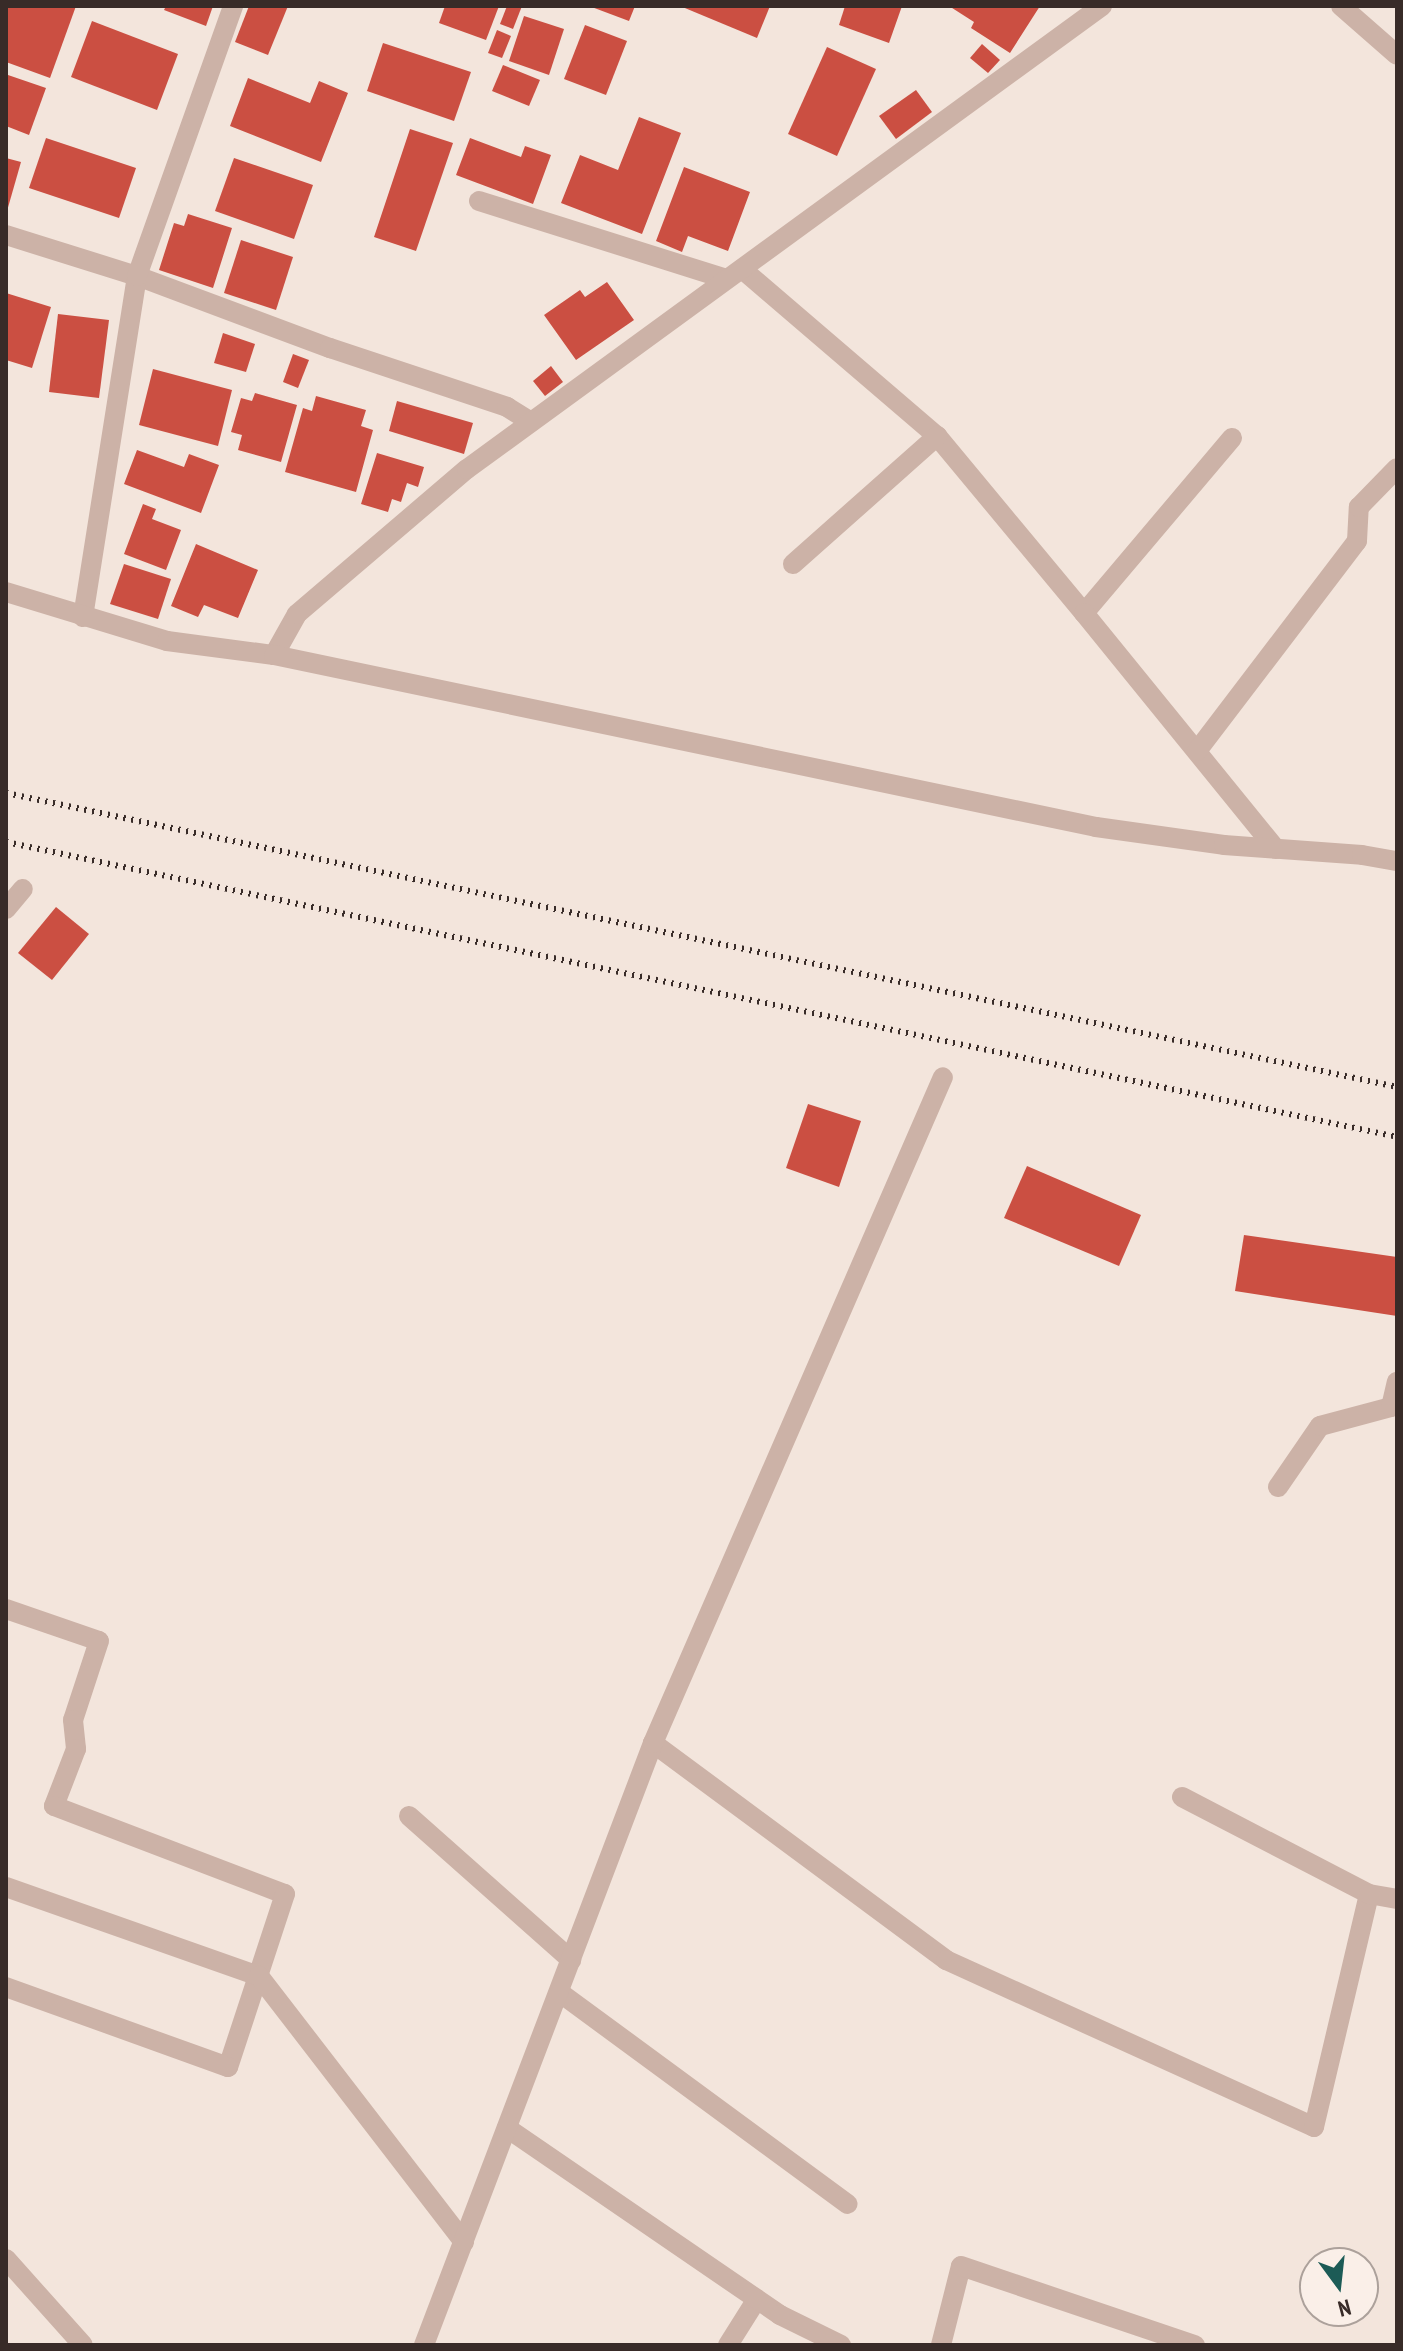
<!DOCTYPE html>
<html>
<head>
<meta charset="utf-8">
<style>
  body { margin:0 }
  #map { position:relative; width:1403px; height:2351px; overflow:hidden; background:#f3e5dc; font-family:"PT Sans Narrow",sans-serif }
  div>[style] { position:absolute }
  [style*='--x'] { left:calc(var(--x)*1px); top:calc(var(--y)*1px); width:calc(var(--w)*1px); rotate:calc(var(--a)*1deg) }
  .building>* { inset:0; background:#cb4f42 }
  .lane>* { height:20px; margin:-10px; padding:0 10px; transform-origin:10px; border-radius:10px; background:#ccb2a7 }
  .street>* { height:20px; margin:-10px; padding:0 10px; transform-origin:10px; border-radius:10px; background:#ccb2a7 }
  .rail>* { height:6px; margin-top:-3px; transform-origin:0; background:repeating-linear-gradient(90deg,#382b28 0 2px,transparent 0 8px) }
  span { translate:-50% -50%; white-space:nowrap; text-align:center; line-height:1.15; -webkit-text-stroke:7px #faefe8; paint-order:stroke }
  .frame { position:absolute; inset:0; border:8px solid #382b28; pointer-events:none }
  .north { position:absolute; left:1299px; top:2247px; width:80px; height:80px; box-sizing:border-box; background:#faefe8; border:2px solid #aca19b; border-radius:50%; rotate:165deg; font-size:22px; font-weight:700; line-height:32px; text-align:center; color:#382b28 }
  .north::after { content:''; display:block; margin:auto; width:28px; height:36px; background:#1c5b56; clip-path:polygon(50% 0,100% 100%,50% 72%,0 100%) }
</style>
</head>
<body>
<div id="map">
  <div class="building">
    <div style="clip-path:polygon(8px 6px,76px 6px,50px 78px,6px 62px)"></div>
    <div style="clip-path:polygon(166px 6px,213px 6px,206px 26px,164px 10px)"></div>
    <div style="clip-path:polygon(249px 6px,288px 6px,268px 55px,235px 42px)"></div>
    <div style="clip-path:polygon(445px 6px,499px 6px,486px 40px,439px 23px)"></div>
    <div style="clip-path:polygon(507px 6px,522px 6px,513px 29px,500px 24px)"></div>
    <div style="clip-path:polygon(589px 6px,635px 6px,629px 21px)"></div>
    <div style="clip-path:polygon(680px 6px,770px 6px,757px 38px)"></div>
    <div style="clip-path:polygon(845px 6px,902px 6px,889px 43px,839px 25px)"></div>
    <div style="clip-path:polygon(949px 6px,1040px 6px,1010px 53px,971px 28px,974px 22px)"></div>
    <div style="clip-path:polygon(524px 16px,564px 29px,549px 75px,509px 61px)"></div>
    <div style="clip-path:polygon(92px 21px,178px 54px,157px 110px,71px 77px)"></div>
    <div style="clip-path:polygon(585px 25px,627px 41px,606px 95px,564px 79px)"></div>
    <div style="clip-path:polygon(497px 30px,511px 36px,502px 58px,488px 53px)"></div>
    <div style="clip-path:polygon(383px 43px,471px 72px,454px 121px,367px 91px)"></div>
    <div style="clip-path:polygon(982px 44px,1000px 60px,988px 73px,970px 58px)"></div>
    <div style="clip-path:polygon(827px 47px,876px 69px,837px 156px,788px 134px)"></div>
    <div style="clip-path:polygon(503px 65px,540px 80px,529px 106px,492px 91px)"></div>
    <div style="clip-path:polygon(8px 75px,46px 88px,29px 135px,6px 126px)"></div>
    <div style="clip-path:polygon(248px 78px,310px 103px,319px 81px,348px 93px,321px 162px,230px 126px)"></div>
    <div style="clip-path:polygon(916px 90px,932px 112px,896px 139px,879px 116px)"></div>
    <div style="clip-path:polygon(639px 117px,681px 133px,642px 234px,561px 203px,580px 155px,618px 170px)"></div>
    <div style="clip-path:polygon(410px 129px,453px 143px,416px 251px,374px 237px)"></div>
    <div style="clip-path:polygon(46px 138px,136px 168px,119px 218px,29px 188px)"></div>
    <div style="clip-path:polygon(470px 138px,521px 157px,525px 146px,551px 155px,533px 204px,456px 175px)"></div>
    <div style="clip-path:polygon(6px 158px,21px 162px,7px 211px,6px 211px)"></div>
    <div style="clip-path:polygon(234px 158px,313px 185px,294px 239px,215px 211px)"></div>
    <div style="clip-path:polygon(684px 167px,750px 192px,728px 251px,688px 236px,682px 252px,656px 241px)"></div>
    <div style="clip-path:polygon(188px 214px,232px 228px,213px 288px,159px 270px,174px 223px,184px 226px)"></div>
    <div style="clip-path:polygon(241px 240px,293px 257px,276px 310px,224px 293px)"></div>
    <div style="clip-path:polygon(607px 282px,634px 320px,576px 360px,544px 315px,580px 290px,585px 297px)"></div>
    <div style="clip-path:polygon(6px 293px,51px 307px,32px 368px,6px 360px)"></div>
    <div style="clip-path:polygon(58px 314px,109px 320px,99px 398px,49px 392px)"></div>
    <div style="clip-path:polygon(223px 333px,255px 344px,246px 372px,214px 363px)"></div>
    <div style="clip-path:polygon(293px 354px,309px 360px,298px 388px,283px 382px)"></div>
    <div style="clip-path:polygon(551px 366px,563px 382px,545px 396px,533px 381px)"></div>
    <div style="clip-path:polygon(153px 369px,232px 390px,218px 446px,139px 425px)"></div>
    <div style="clip-path:polygon(255px 393px,297px 405px,281px 462px,238px 450px,242px 435px,231px 432px,241px 398px,252px 401px)"></div>
    <div style="clip-path:polygon(316px 396px,366px 410px,361px 426px,373px 430px,356px 492px,285px 472px,303px 408px,312px 411px)"></div>
    <div style="clip-path:polygon(397px 401px,473px 423px,464px 454px,389px 431px)"></div>
    <div style="clip-path:polygon(137px 450px,184px 467px,189px 454px,219px 465px,201px 513px,124px 484px)"></div>
    <div style="clip-path:polygon(377px 453px,424px 467px,418px 487px,407px 483px,401px 502px,392px 499px,388px 512px,361px 504px)"></div>
    <div style="clip-path:polygon(143px 504px,156px 509px,152px 519px,181px 530px,166px 570px,124px 554px)"></div>
    <div style="clip-path:polygon(196px 544px,258px 570px,238px 618px,204px 605px,198px 617px,171px 606px)"></div>
    <div style="clip-path:polygon(124px 564px,171px 579px,158px 619px,110px 604px)"></div>
    <div style="clip-path:polygon(56px 907px,89px 934px,52px 980px,18px 953px)"></div>
    <div style="clip-path:polygon(808px 1104px,861px 1121px,839px 1187px,786px 1168px)"></div>
    <div style="clip-path:polygon(1027px 1166px,1141px 1215px,1119px 1266px,1004px 1218px)"></div>
    <div style="clip-path:polygon(1244px 1235px,1397px 1257px,1397px 1316px,1235px 1291px)"></div>
  </div>
  <div class="lane">
    <div style="--x:479;--y:201;--w:259;--a:17.5"></div>
    <div style="--x:6;--y:235;--w:137;--a:17.4"></div>
    <div style="--x:137;--y:276;--w:206;--a:20.5"></div>
    <div style="--x:330;--y:348;--w:187;--a:18.4"></div>
    <div style="--x:507;--y:407;--w:28;--a:32"></div>
    <div style="--x:742;--y:269;--w:257;--a:40.6"></div>
    <div style="--x:937;--y:436;--w:230;--a:50.3"></div>
    <div style="--x:1232;--y:438;--w:229;--a:130.2"></div>
    <div style="--x:1084;--y:613;--w:304;--a:50.9"></div>
    <div style="--x:793;--y:564;--w:193;--a:-41.6"></div>
    <div style="--x:83;--y:617;--w:345;--a:-81"></div>
    <div style="--x:137;--y:276;--w:287;--a:-70.4"></div>
    <div style="--x:274;--y:655;--w:47;--a:-60.7"></div>
    <div style="--x:297;--y:614;--w:223;--a:-40.5"></div>
    <div style="--x:467;--y:469;--w:786;--a:-36.1"></div>
    <div style="--x:1197;--y:751;--w:264;--a:-52.7"></div>
    <div style="--x:1357;--y:541;--w:34;--a:-87"></div>
    <div style="--x:1359;--y:507;--w:54;--a:-45.7"></div>
    <div style="--x:559;--y:1992;--w:358;--a:36.3"></div>
    <div style="--x:728;--y:2345;--w:54;--a:-57.8"></div>
  </div>
  <div class="street">
    <div style="--x:1341;--y:6;--w:74;--a:41.2"></div>
    <div style="--x:6;--y:592;--w:168;--a:16.9"></div>
    <div style="--x:167;--y:641;--w:108;--a:7.5"></div>
    <div style="--x:274;--y:655;--w:840;--a:11.82"></div>
    <div style="--x:1096;--y:827;--w:129;--a:8"></div>
    <div style="--x:1224;--y:845;--w:138;--a:4.1"></div>
    <div style="--x:1362;--y:855;--w:36;--a:10"></div>
    <div style="--x:6;--y:909;--w:26;--a:-50"></div>
    <div style="--x:1278;--y:1487;--w:74;--a:-55.5"></div>
    <div style="--x:1320;--y:1426;--w:73;--a:-15"></div>
    <div style="--x:1391;--y:1407;--w:26;--a:-77"></div>
    <div style="--x:6;--y:1609;--w:98;--a:19"></div>
    <div style="--x:99;--y:1641;--w:83;--a:108.2"></div>
    <div style="--x:73;--y:1720;--w:29;--a:84"></div>
    <div style="--x:76;--y:1749;--w:61;--a:111.1"></div>
    <div style="--x:54;--y:1806;--w:247;--a:20.9"></div>
    <div style="--x:285;--y:1894;--w:182;--a:108.2"></div>
    <div style="--x:228;--y:2067;--w:236;--a:-160.2"></div>
    <div style="--x:653;--y:1743;--w:365;--a:36.5"></div>
    <div style="--x:946;--y:1960;--w:404;--a:24.4"></div>
    <div style="--x:1314;--y:2127;--w:239;--a:-76.7"></div>
    <div style="--x:1182;--y:1797;--w:211;--a:27.4"></div>
    <div style="--x:1369;--y:1894;--w:28;--a:10"></div>
    <div style="--x:409;--y:1816;--w:217;--a:41.6"></div>
    <div style="--x:6;--y:1887;--w:268;--a:19.4"></div>
    <div style="--x:259;--y:1976;--w:336;--a:52.4"></div>
    <div style="--x:507;--y:2128;--w:331;--a:34.4"></div>
    <div style="--x:780;--y:2315;--w:68;--a:26.2"></div>
    <div style="--x:6;--y:2259;--w:115;--a:48.2"></div>
    <div style="--x:424;--y:2345;--w:644;--a:-69.17"></div>
    <div style="--x:653;--y:1743;--w:726;--a:-66.47"></div>
    <div style="--x:941;--y:2345;--w:81;--a:-75.8"></div>
    <div style="--x:961;--y:2266;--w:247;--a:18.7"></div>
  </div>
  <div class="rail">
    <div style="--x:6;--y:793;--w:1422;--a:11.93"></div>
    <div style="--x:6;--y:842;--w:1422;--a:11.97"></div>
  </div>
  <div class="frame"></div>
  <div class="north">N</div>
</div>
</body>
</html>
